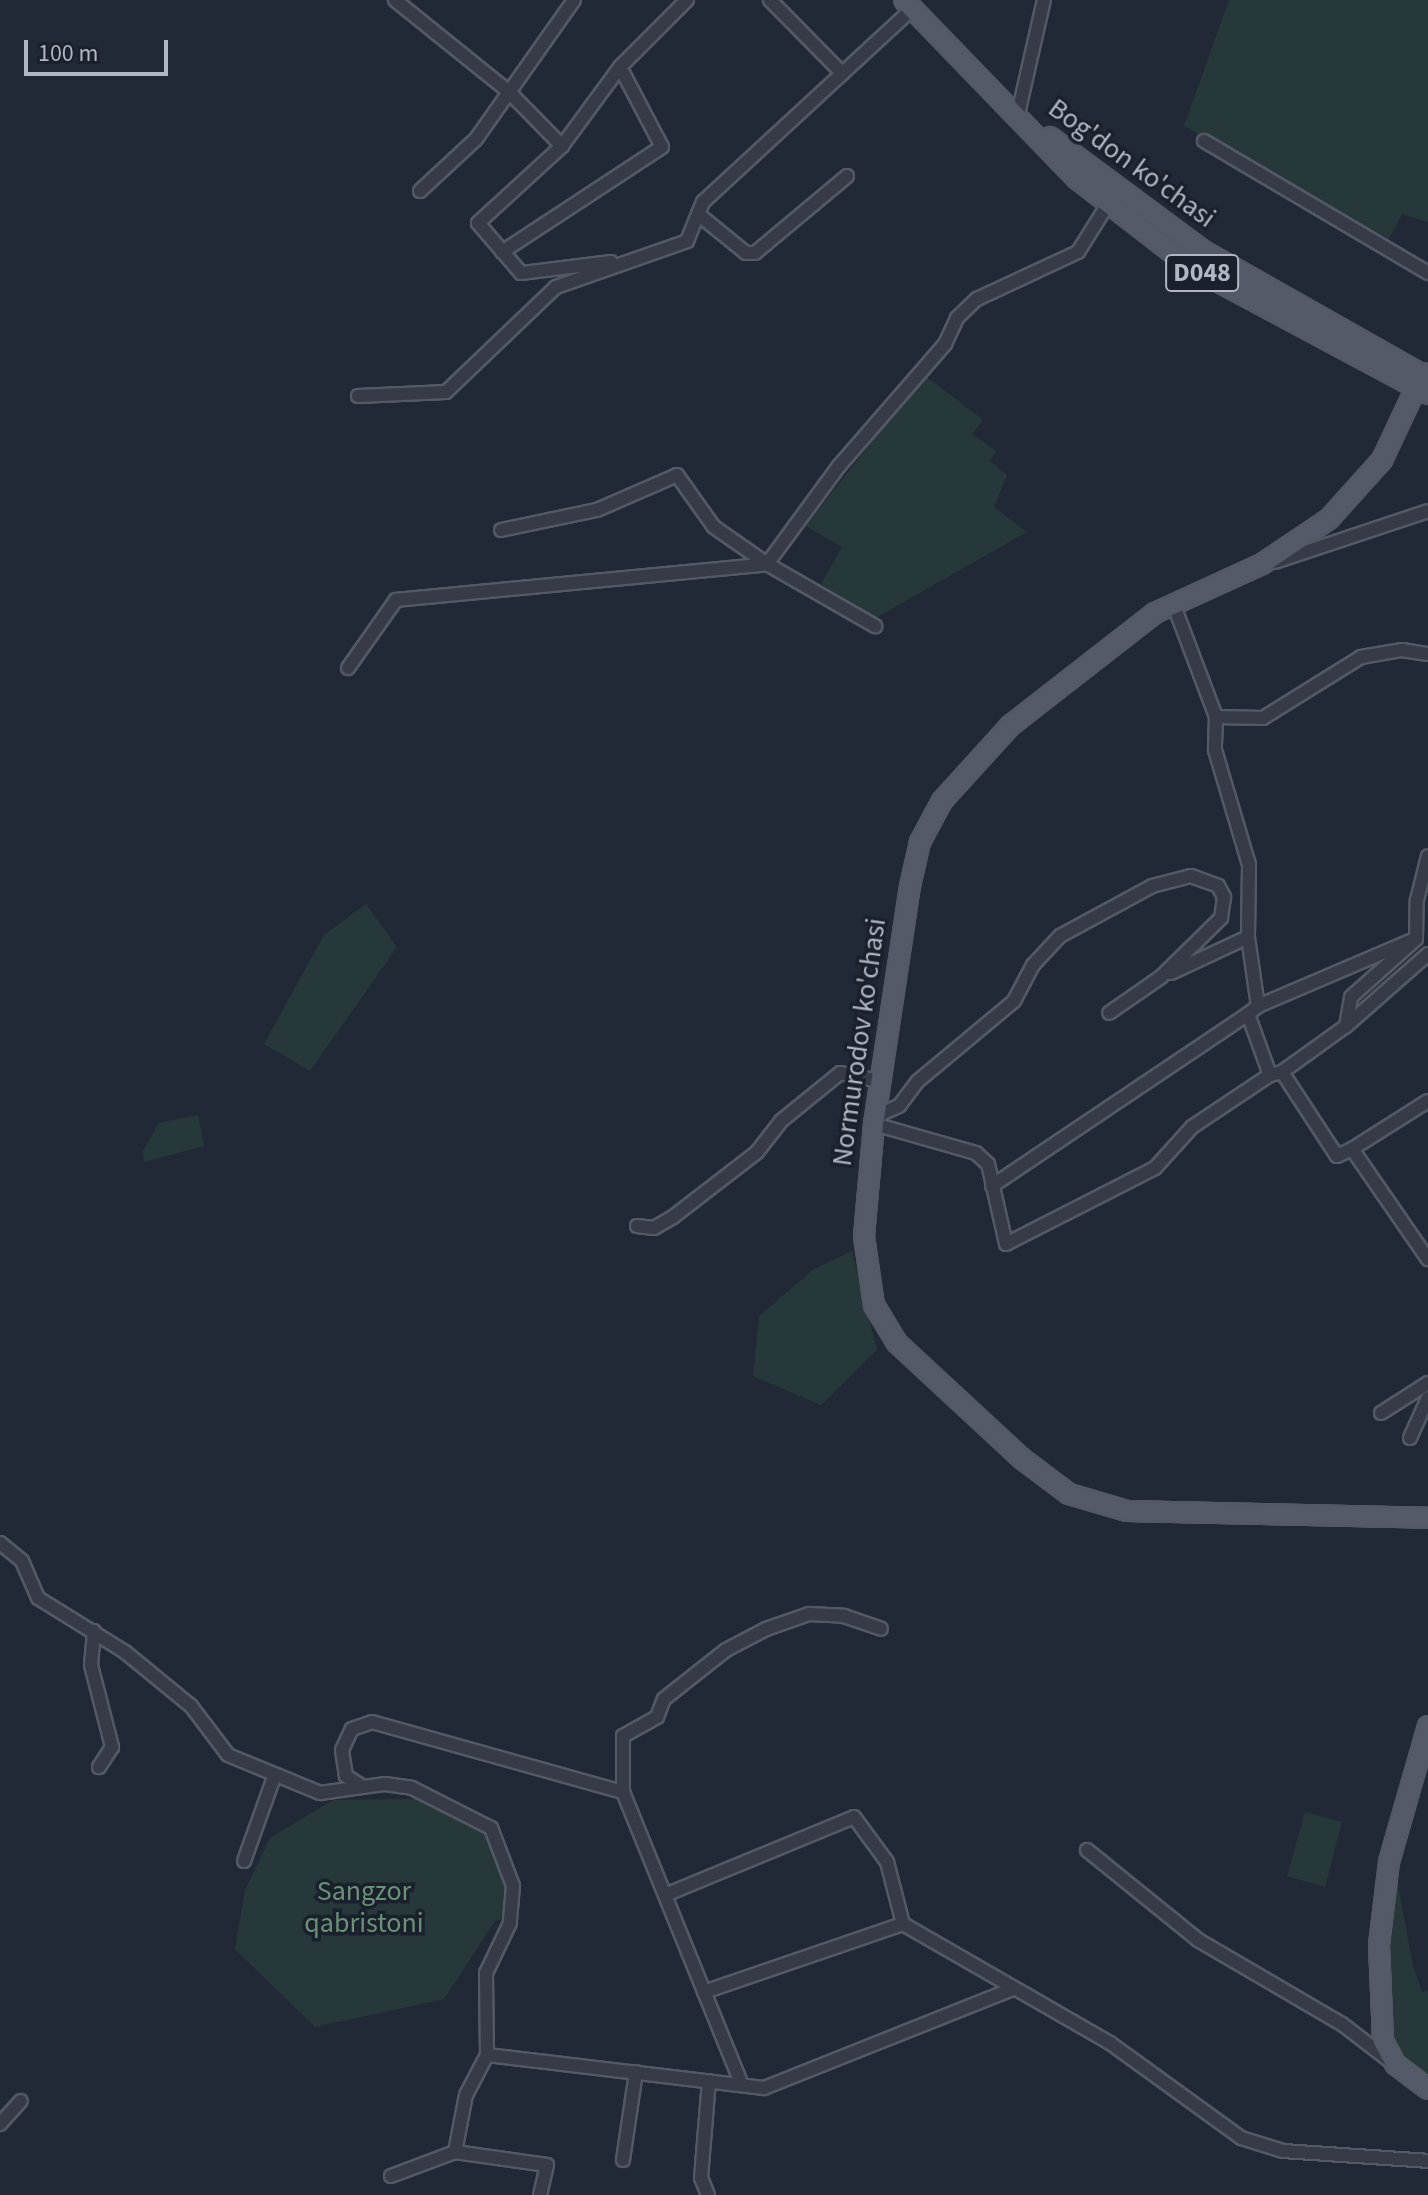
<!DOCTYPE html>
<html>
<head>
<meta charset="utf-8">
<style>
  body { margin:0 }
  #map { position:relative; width:1428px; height:2195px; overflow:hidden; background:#222936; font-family:"Source Sans 3",sans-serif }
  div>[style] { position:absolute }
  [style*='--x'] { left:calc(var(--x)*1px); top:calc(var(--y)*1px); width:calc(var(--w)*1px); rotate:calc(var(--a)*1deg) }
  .green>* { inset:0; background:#27383b }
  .roads { filter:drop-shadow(2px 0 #535965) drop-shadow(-2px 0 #535965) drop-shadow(0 2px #535965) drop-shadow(0 -2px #535965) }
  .minor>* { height:12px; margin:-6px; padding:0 6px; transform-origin:6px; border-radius:6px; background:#363b47 }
  .primary>* { height:18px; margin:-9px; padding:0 9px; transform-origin:9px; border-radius:9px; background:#545a67 }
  span { translate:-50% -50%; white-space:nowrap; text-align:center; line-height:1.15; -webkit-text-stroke:7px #1b212c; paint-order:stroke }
  .shield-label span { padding:2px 6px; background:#1b212c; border:2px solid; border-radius:6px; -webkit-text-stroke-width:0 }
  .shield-label { font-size:26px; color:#b0b6c3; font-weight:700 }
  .street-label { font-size:28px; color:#b0b6c3 }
  .park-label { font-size:28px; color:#6a9277 }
  .scale { position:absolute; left:24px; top:40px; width:144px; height:36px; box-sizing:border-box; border:4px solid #b0b6c3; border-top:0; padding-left:10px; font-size:24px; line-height:28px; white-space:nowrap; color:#b0b6c3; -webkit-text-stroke:6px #1b212c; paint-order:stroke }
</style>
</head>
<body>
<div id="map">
  <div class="green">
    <div style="clip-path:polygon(1229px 0,1428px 0,1428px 222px,1402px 214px,1389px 239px,1184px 126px)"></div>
    <div style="clip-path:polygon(924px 375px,983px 420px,972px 434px,996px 451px,990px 461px,1007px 475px,994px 507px,1027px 532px,874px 619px,821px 584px,842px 547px,806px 526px)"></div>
    <div style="clip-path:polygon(366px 904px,397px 947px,310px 1071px,264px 1044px,324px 935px)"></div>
    <div style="clip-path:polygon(198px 1115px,204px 1146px,144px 1162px,143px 1151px,159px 1123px)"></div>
    <div style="clip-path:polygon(852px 1251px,877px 1350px,821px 1405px,753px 1376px,759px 1316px,814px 1269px)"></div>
    <div style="clip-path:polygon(415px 1799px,486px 1834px,504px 1881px,506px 1918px,495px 1921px,444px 1999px,315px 2027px,235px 1949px,245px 1890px,270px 1838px,333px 1800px)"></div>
    <div style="clip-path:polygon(1305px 1812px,1342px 1822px,1325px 1887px,1287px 1876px)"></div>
    <div style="clip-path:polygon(1395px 1869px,1413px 1966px,1422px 1992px,1428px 1990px,1428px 2085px,1411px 2075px,1390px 2033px,1388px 1956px)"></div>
  </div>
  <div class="roads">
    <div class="minor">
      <div style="--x:395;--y:0;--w:146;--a:38.9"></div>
      <div style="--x:509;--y:92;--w:76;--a:45.5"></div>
      <div style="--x:770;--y:0;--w:103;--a:45.4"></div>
      <div style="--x:1018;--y:114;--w:117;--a:-77.2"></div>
      <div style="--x:1204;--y:141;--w:260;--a:30.5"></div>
      <div style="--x:420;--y:191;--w:76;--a:-42.9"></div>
      <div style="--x:476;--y:139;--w:170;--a:-54.8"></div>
      <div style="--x:698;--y:214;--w:62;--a:39.1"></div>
      <div style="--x:746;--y:253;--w:9;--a:0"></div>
      <div style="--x:755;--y:253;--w:120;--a:-39.9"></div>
      <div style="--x:502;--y:252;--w:191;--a:-33.3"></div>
      <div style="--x:662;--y:147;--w:90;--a:-117.7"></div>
      <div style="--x:620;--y:67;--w:95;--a:-45"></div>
      <div style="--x:611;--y:262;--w:91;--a:173"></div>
      <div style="--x:521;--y:273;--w:66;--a:-130.7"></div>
      <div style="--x:478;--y:223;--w:114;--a:-42.5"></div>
      <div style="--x:562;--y:146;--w:98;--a:-53.7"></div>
      <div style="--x:358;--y:396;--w:88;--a:-2.6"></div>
      <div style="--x:446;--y:392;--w:152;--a:-43.7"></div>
      <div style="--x:556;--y:287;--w:139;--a:-19.3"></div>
      <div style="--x:687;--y:241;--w:42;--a:-67.7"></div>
      <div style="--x:703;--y:202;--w:284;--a:-42.7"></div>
      <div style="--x:501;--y:530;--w:98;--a:-11.8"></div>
      <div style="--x:597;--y:510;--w:87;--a:-23.6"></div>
      <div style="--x:677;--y:475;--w:64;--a:54.6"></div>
      <div style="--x:714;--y:527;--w:65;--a:34.9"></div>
      <div style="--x:767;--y:564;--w:122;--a:-53.7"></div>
      <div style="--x:839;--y:466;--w:162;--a:-49"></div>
      <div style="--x:945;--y:344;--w:29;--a:-65"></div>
      <div style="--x:957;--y:318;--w:28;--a:-44"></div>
      <div style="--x:977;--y:299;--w:111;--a:-25"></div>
      <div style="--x:1078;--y:252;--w:57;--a:-58"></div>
      <div style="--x:1275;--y:562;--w:161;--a:-18.4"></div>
      <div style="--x:1173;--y:603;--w:122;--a:69.3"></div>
      <div style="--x:1216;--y:717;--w:33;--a:92"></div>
      <div style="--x:1215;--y:750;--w:120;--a:73.5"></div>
      <div style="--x:1249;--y:865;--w:72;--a:90.8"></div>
      <div style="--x:1248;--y:937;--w:70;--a:81.8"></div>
      <div style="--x:1258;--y:1006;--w:13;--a:141"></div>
      <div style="--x:1248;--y:1014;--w:65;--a:70.2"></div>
      <div style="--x:1270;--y:1075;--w:12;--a:-14"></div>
      <div style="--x:348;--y:668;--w:83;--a:-54.8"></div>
      <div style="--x:396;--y:600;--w:373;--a:-5.5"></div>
      <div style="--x:767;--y:564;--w:125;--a:29.9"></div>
      <div style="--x:1216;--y:717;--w:47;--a:1.2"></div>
      <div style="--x:1263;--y:718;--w:115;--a:-31.9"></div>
      <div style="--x:1361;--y:657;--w:42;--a:-9.7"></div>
      <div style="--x:1402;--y:650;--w:26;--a:9"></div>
      <div style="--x:1428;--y:954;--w:109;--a:138.7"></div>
      <div style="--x:1346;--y:1026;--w:79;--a:144.3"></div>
      <div style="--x:1282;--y:1072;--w:100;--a:56.8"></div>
      <div style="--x:1337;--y:1156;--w:17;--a:-25"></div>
      <div style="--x:1352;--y:1149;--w:134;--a:55.4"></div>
      <div style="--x:1171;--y:973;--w:85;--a:-25.1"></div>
      <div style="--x:1258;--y:1006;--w:168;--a:-23.1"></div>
      <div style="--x:1346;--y:1026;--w:29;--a:-80"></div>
      <div style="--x:1351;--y:997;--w:87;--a:-41.7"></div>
      <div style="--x:1416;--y:939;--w:39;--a:-89"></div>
      <div style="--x:1417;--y:900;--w:45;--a:-76"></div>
      <div style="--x:875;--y:1117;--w:26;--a:-25"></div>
      <div style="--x:899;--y:1106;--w:31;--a:-53"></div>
      <div style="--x:918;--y:1081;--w:125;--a:-39.8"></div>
      <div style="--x:1014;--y:1001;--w:41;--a:-62.2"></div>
      <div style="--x:1033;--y:965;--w:40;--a:-47"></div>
      <div style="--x:1060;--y:936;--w:105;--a:-28.5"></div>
      <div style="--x:1152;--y:886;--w:40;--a:-14.4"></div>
      <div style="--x:1191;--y:876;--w:29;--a:20"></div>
      <div style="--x:1218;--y:886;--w:13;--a:61"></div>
      <div style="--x:1224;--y:897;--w:21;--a:98"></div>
      <div style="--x:1221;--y:918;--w:84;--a:135.5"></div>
      <div style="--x:1161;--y:977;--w:63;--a:145.3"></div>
      <div style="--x:874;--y:1124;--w:106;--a:15.9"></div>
      <div style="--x:976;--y:1153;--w:16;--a:43"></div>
      <div style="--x:988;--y:1164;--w:82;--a:77.3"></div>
      <div style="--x:1006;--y:1244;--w:167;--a:-27"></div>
      <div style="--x:1155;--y:1168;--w:55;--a:-47.9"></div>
      <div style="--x:1192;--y:1127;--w:94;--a:-33.7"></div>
      <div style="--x:1352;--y:1149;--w:90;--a:-32.3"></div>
      <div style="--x:992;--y:1186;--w:308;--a:-33.9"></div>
      <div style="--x:637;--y:1226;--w:17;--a:7"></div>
      <div style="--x:654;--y:1228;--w:22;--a:-30"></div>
      <div style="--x:673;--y:1217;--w:106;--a:-37.7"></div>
      <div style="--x:757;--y:1152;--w:39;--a:-52"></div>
      <div style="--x:781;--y:1121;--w:76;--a:-39.1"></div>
      <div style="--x:840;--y:1073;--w:41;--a:11.3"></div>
      <div style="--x:1381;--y:1413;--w:56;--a:-32.6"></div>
      <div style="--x:1410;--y:1438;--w:44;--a:-65.8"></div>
      <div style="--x:0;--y:1543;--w:28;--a:39"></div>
      <div style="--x:22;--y:1561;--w:40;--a:66.6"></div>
      <div style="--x:38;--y:1598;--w:102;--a:31.8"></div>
      <div style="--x:125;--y:1652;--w:85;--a:39.3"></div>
      <div style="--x:191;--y:1706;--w:61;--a:52.9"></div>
      <div style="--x:228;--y:1755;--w:100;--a:22.4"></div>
      <div style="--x:320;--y:1793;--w:66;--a:-7.9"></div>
      <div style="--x:385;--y:1784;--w:27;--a:8"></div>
      <div style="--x:412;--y:1788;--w:89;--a:26.9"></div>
      <div style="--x:491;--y:1828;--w:62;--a:69.2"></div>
      <div style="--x:513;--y:1886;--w:37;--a:95"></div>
      <div style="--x:510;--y:1923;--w:55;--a:115.6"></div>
      <div style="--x:486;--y:1973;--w:82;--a:89.3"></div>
      <div style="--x:94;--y:1631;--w:34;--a:95"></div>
      <div style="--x:91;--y:1665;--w:85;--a:75.6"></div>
      <div style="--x:112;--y:1747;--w:24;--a:123"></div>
      <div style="--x:360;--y:1785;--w:17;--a:-147"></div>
      <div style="--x:346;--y:1776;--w:26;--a:-99"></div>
      <div style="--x:342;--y:1750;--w:23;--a:-65"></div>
      <div style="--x:352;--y:1729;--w:21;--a:-19"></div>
      <div style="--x:372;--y:1722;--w:261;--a:15.6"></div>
      <div style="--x:1087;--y:1850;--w:143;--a:39"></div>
      <div style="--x:1198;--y:1940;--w:167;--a:30.3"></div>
      <div style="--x:1342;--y:2024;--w:59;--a:37.5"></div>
      <div style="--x:244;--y:1861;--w:89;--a:-70.3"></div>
      <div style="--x:665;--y:1895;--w:204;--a:-22.4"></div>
      <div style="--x:854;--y:1817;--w:56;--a:53.7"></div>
      <div style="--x:887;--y:1862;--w:64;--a:75.5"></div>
      <div style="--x:704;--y:1992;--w:210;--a:-18.9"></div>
      <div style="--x:903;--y:1924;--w:239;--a:29.9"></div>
      <div style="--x:1110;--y:2043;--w:162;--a:35.9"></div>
      <div style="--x:1241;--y:2138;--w:44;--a:17.2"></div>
      <div style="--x:1283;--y:2151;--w:145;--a:3.9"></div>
      <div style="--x:742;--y:2085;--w:316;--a:-112.1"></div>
      <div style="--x:623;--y:1792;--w:56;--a:-90"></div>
      <div style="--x:623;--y:1736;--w:39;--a:-29"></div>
      <div style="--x:657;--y:1717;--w:19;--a:-69"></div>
      <div style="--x:664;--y:1699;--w:79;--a:-38.3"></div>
      <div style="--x:726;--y:1650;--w:45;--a:-27.7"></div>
      <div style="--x:766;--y:1629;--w:46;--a:-19.2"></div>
      <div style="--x:809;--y:1614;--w:35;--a:3"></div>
      <div style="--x:844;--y:1616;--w:39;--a:19"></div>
      <div style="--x:0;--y:2124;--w:31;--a:-48"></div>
      <div style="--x:455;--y:2152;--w:93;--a:8"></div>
      <div style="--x:547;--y:2165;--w:31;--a:103"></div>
      <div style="--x:623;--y:2160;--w:89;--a:-81.6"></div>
      <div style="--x:391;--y:2176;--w:68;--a:-20.6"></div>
      <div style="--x:455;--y:2152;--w:58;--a:-79.1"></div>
      <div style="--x:466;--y:2095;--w:45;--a:-62.3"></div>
      <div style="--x:487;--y:2055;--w:279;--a:6.8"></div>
      <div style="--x:764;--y:2088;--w:268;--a:-21.7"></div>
      <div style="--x:708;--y:2195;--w:18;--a:-112"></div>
      <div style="--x:701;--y:2178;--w:97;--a:-85.3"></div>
    </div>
    <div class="primary">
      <div style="--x:904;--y:0;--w:249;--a:46"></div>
      <div style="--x:1077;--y:179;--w:144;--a:37.7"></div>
      <div style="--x:1191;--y:267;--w:269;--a:28.2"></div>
      <div style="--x:1050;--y:137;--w:189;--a:36.6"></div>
      <div style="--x:1202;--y:250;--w:260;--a:29.5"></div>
      <div style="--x:1423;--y:373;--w:96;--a:115.2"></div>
      <div style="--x:1382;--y:460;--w:79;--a:131.9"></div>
      <div style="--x:1329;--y:519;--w:81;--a:146.1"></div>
      <div style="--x:1262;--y:564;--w:118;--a:155.4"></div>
      <div style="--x:1155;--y:613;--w:184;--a:142.1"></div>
      <div style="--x:1010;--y:726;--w:101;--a:132.2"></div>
      <div style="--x:942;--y:801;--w:47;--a:118.2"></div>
      <div style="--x:920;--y:842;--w:45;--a:102.8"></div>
      <div style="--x:910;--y:886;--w:241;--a:98.6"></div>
      <div style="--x:874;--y:1124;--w:112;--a:95.1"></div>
      <div style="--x:864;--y:1236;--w:70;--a:81.8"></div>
      <div style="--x:874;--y:1305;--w:44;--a:58.8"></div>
      <div style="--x:897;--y:1343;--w:169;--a:42.8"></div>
      <div style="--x:1021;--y:1458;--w:60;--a:36.9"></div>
      <div style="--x:1069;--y:1494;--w:60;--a:16.3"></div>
      <div style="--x:1127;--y:1511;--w:301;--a:1.3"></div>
      <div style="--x:1428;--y:1726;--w:141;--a:106"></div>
      <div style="--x:1389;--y:1862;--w:84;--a:96.9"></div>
      <div style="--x:1379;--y:1945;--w:96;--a:87.6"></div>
      <div style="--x:1383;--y:2041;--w:26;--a:62"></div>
      <div style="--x:1395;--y:2064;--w:41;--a:37.1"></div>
    </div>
  </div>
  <div class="shield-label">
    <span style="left:1202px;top:273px">D048</span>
  </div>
  <div class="street-label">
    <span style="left:1132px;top:163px;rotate:36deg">Bog'don ko'chasi</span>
    <span style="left:859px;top:1042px;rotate:-82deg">Normurodov ko'chasi</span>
  </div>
  <div class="park-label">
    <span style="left:364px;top:1907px">Sangzor<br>qabristoni</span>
  </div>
  <div class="scale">100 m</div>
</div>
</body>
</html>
